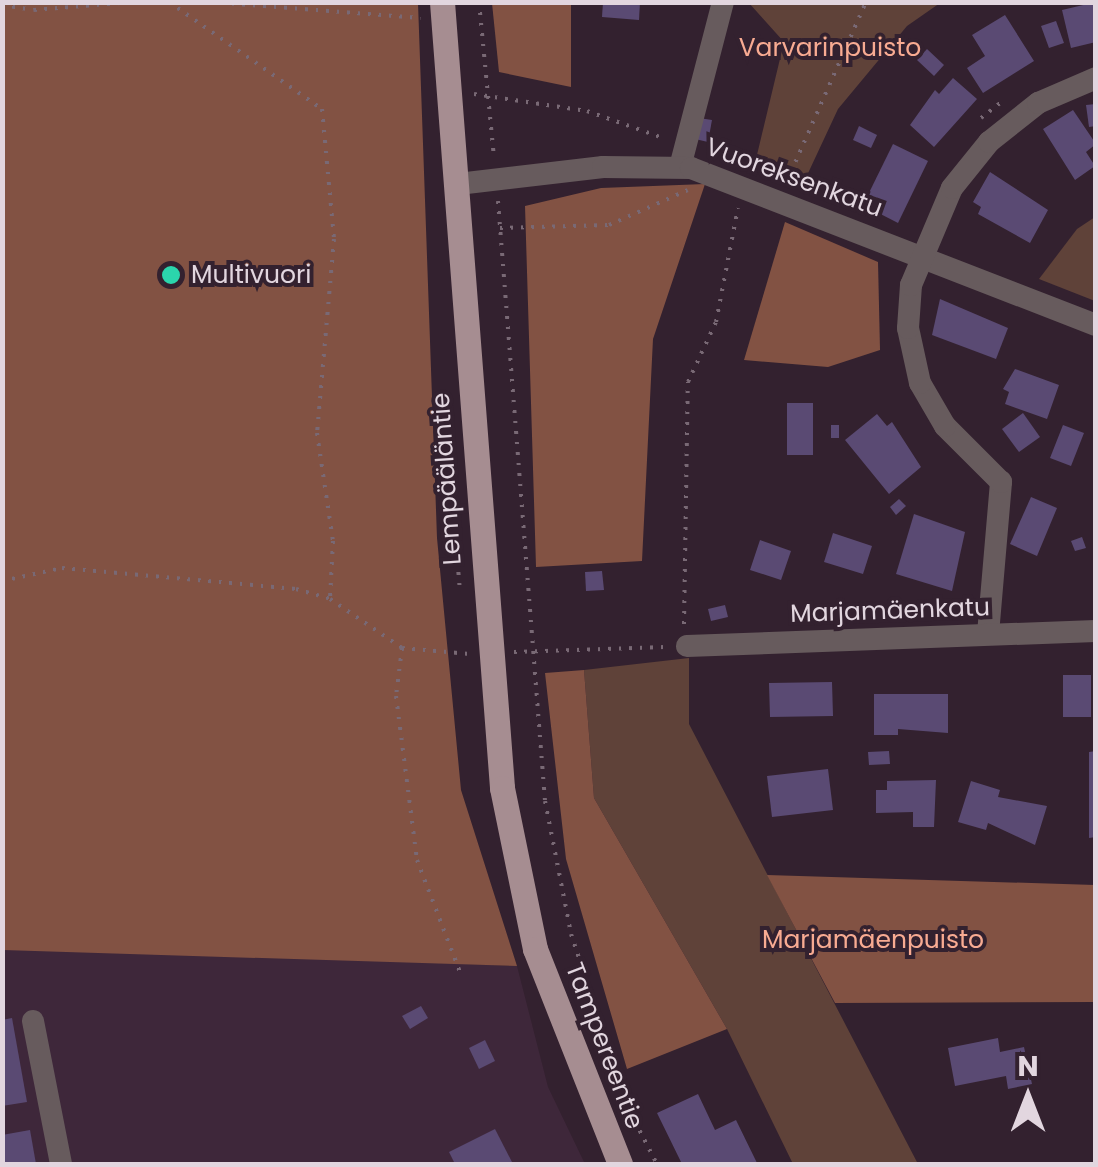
<!DOCTYPE html>
<html>
<head>
<meta charset="utf-8">
<style>
  body { margin:0 }
  #map { position:relative; width:1098px; height:1167px; overflow:hidden; background:#33212f; font-family:Poppins,sans-serif }
  div>[style] { position:absolute }
  [style*='--x'] { left:calc(var(--x)*1px); top:calc(var(--y)*1px); width:calc(var(--w)*1px); rotate:calc(var(--a)*1deg) }
  .built>* { inset:0; background:#3e273a }
  .green>* { inset:0; background:#5f4239 }
  .forest>* { inset:0; background:#825243 }
  .building>* { inset:0; background:#5a4a73 }
  .path>* { height:4px; margin-top:-2px; transform-origin:0; background:repeating-linear-gradient(90deg,#796975 0 2.5px,transparent 0 10.5px) }
  .minor>* { height:22px; margin:-11px; padding:0 11px; transform-origin:11px; border-radius:11px; background:#675b5d }
  .major>* { height:25px; margin:-12.5px; padding:0 12.5px; transform-origin:12.5px; border-radius:12.5px; background:#a68d91 }
  .dots>* { width:28px; height:28px; translate:-50% -50%; box-sizing:border-box; border:5px solid #33212f; border-radius:50% }
  span { translate:-50% -50%; white-space:nowrap; text-align:center; line-height:1.15; -webkit-text-stroke:8px #33212f; paint-order:stroke }
  .park-label { font-size:25px; color:#f8ab92 }
  .street-label { font-size:25px; color:#e2d6df }
  .poi-label { font-size:25px; color:#e2d6df }
  .left { translate:0 -50%; text-align:left }
  .frame { position:absolute; inset:0; border:5px solid #e2d6df; pointer-events:none }
  .north { position:absolute; left:978px; top:1047px; width:100px; height:100px; -webkit-text-stroke:8px #33212f; paint-order:stroke; rotate:0deg; font-size:28px; font-weight:700; line-height:40px; text-align:center; color:#e2d6df }
  .north::after { content:''; display:block; margin:auto; width:35px; height:45px; background:#e2d6df; clip-path:polygon(50% 0,100% 100%,50% 72%,0 100%) }
</style>
</head>
<body>
<div id="map">
  <div class="built">
    <div style="clip-path:polygon(56px 948px,517px 966px,548px 1087px,585px 1164px,3px 1164px,2px 950px)"></div>
  </div>
  <div class="green">
    <div style="clip-path:polygon(749px 3px,940px 3px,907px 26px,838px 109px,803px 184px,756px 159px,784px 42px)"></div>
    <div style="clip-path:polygon(1095px 217px,1095px 301px,1039px 279px,1077px 229px)"></div>
    <div style="clip-path:polygon(689px 658px,689px 724px,918px 1164px,793px 1164px,727px 1029px,594px 798px,584px 670px)"></div>
  </div>
  <div class="forest">
    <div style="clip-path:polygon(2px 3px,418px 3px,437px 538px,461px 790px,517px 966px,3px 950px)"></div>
    <div style="clip-path:polygon(492px 3px,571px 3px,571px 87px,499px 72px)"></div>
    <div style="clip-path:polygon(705px 184px,653px 339px,642px 561px,536px 567px,525px 206px,601px 188px)"></div>
    <div style="clip-path:polygon(785px 222px,878px 262px,880px 350px,828px 367px,744px 360px)"></div>
    <div style="clip-path:polygon(584px 670px,594px 798px,727px 1029px,627px 1069px,566px 859px,545px 673px)"></div>
    <div style="clip-path:polygon(767px 875px,1095px 885px,1095px 1002px,835px 1003px)"></div>
  </div>
  <div class="building">
    <div style="clip-path:polygon(603px 2px,640px 2px,639px 20px,602px 17px)"></div>
    <div style="clip-path:polygon(1096px 2px,1096px 42px,1071px 48px,1062px 10px)"></div>
    <div style="clip-path:polygon(1005px 15px,1034px 61px,983px 93px,967px 68px,985px 56px,972px 35px)"></div>
    <div style="clip-path:polygon(1056px 21px,1064px 43px,1049px 48px,1041px 26px)"></div>
    <div style="clip-path:polygon(927px 49px,944px 65px,934px 76px,917px 60px)"></div>
    <div style="clip-path:polygon(953px 78px,977px 99px,934px 147px,910px 125px,935px 90px,939px 94px)"></div>
    <div style="clip-path:polygon(1096px 104px,1096px 126px,1089px 127px,1086px 105px)"></div>
    <div style="clip-path:polygon(1073px 110px,1096px 144px,1086px 152px,1095px 166px,1075px 180px,1043px 129px)"></div>
    <div style="clip-path:polygon(699px 118px,712px 120px,708px 142px,695px 139px)"></div>
    <div style="clip-path:polygon(859px 126px,877px 135px,871px 148px,853px 140px)"></div>
    <div style="clip-path:polygon(893px 144px,928px 161px,898px 223px,863px 205px)"></div>
    <div style="clip-path:polygon(990px 172px,1048px 210px,1030px 243px,978px 214px,981px 207px,973px 202px)"></div>
    <div style="clip-path:polygon(940px 299px,1008px 328px,996px 359px,932px 335px)"></div>
    <div style="clip-path:polygon(1015px 369px,1059px 385px,1047px 419px,1005px 404px,1009px 392px,1003px 389px)"></div>
    <div style="clip-path:polygon(787px 403px,813px 403px,813px 455px,787px 455px)"></div>
    <div style="clip-path:polygon(1023px 413px,1040px 437px,1019px 452px,1002px 429px)"></div>
    <div style="clip-path:polygon(877px 414px,887px 426px,892px 422px,921px 467px,889px 494px,845px 440px)"></div>
    <div style="clip-path:polygon(831px 425px,839px 425px,839px 438px,831px 438px)"></div>
    <div style="clip-path:polygon(1063px 425px,1084px 433px,1071px 466px,1050px 458px)"></div>
    <div style="clip-path:polygon(1031px 497px,1057px 508px,1037px 556px,1010px 544px)"></div>
    <div style="clip-path:polygon(899px 499px,906px 506px,896px 515px,890px 507px)"></div>
    <div style="clip-path:polygon(914px 514px,965px 532px,952px 591px,896px 574px)"></div>
    <div style="clip-path:polygon(833px 533px,872px 546px,863px 574px,824px 562px)"></div>
    <div style="clip-path:polygon(1082px 537px,1086px 548px,1075px 551px,1071px 541px)"></div>
    <div style="clip-path:polygon(760px 540px,791px 551px,781px 580px,750px 570px)"></div>
    <div style="clip-path:polygon(602px 571px,604px 590px,586px 591px,585px 572px)"></div>
    <div style="clip-path:polygon(725px 605px,728px 617px,711px 621px,708px 609px)"></div>
    <div style="clip-path:polygon(1063px 675px,1091px 675px,1091px 717px,1063px 717px)"></div>
    <div style="clip-path:polygon(832px 682px,833px 716px,770px 717px,769px 683px)"></div>
    <div style="clip-path:polygon(874px 694px,948px 694px,948px 733px,898px 729px,898px 735px,874px 735px)"></div>
    <div style="clip-path:polygon(889px 751px,890px 764px,869px 765px,868px 752px)"></div>
    <div style="clip-path:polygon(1096px 751px,1096px 837px,1089px 838px,1089px 752px)"></div>
    <div style="clip-path:polygon(828px 769px,833px 810px,772px 817px,767px 776px)"></div>
    <div style="clip-path:polygon(936px 780px,934px 827px,913px 827px,913px 812px,876px 813px,876px 790px,887px 790px,887px 781px)"></div>
    <div style="clip-path:polygon(971px 781px,1000px 790px,998px 797px,1047px 806px,1035px 845px,988px 823px,986px 830px,958px 822px)"></div>
    <div style="clip-path:polygon(421px 1006px,428px 1018px,410px 1029px,402px 1016px)"></div>
    <div style="clip-path:polygon(12px 1018px,27px 1102px,2px 1106px,2px 1020px)"></div>
    <div style="clip-path:polygon(998px 1038px,1000px 1052px,1024px 1047px,1032px 1084px,1008px 1089px,1006px 1076px,955px 1086px,948px 1048px)"></div>
    <div style="clip-path:polygon(485px 1040px,495px 1061px,479px 1069px,469px 1048px)"></div>
    <div style="clip-path:polygon(698px 1094px,715px 1130px,736px 1120px,757px 1163px,682px 1164px,657px 1113px)"></div>
    <div style="clip-path:polygon(495px 1129px,513px 1164px,455px 1164px,449px 1152px)"></div>
    <div style="clip-path:polygon(30px 1130px,36px 1164px,2px 1164px,2px 1135px)"></div>
  </div>
  <div class="path">
    <div style="--x:169;--y:2;--w:187;--a:35"></div>
    <div style="--x:322;--y:109;--w:131;--a:84.7"></div>
    <div style="--x:334;--y:239;--w:195;--a:95"></div>
    <div style="--x:317;--y:433;--w:109;--a:81.6"></div>
    <div style="--x:333;--y:541;--w:58;--a:93"></div>
    <div style="--x:211;--y:2;--w:210;--a:4.4"></div>
    <div style="--x:479;--y:2;--w:156;--a:84.5"></div>
    <div style="--x:2;--y:5;--w:32;--a:9"></div>
    <div style="--x:34;--y:10;--w:98;--a:-4.7"></div>
    <div style="--x:474;--y:94;--w:114;--a:8.6"></div>
    <div style="--x:587;--y:111;--w:81;--a:19.6"></div>
    <div style="--x:981;--y:118;--w:31;--a:-38"></div>
    <div style="--x:787;--y:181;--w:196;--a:-66.2"></div>
    <div style="--x:498;--y:201;--w:602;--a:85.52"></div>
    <div style="--x:545;--y:801;--w:136;--a:78.9"></div>
    <div style="--x:571;--y:934;--w:188;--a:71.7"></div>
    <div style="--x:630;--y:1112;--w:59;--a:62.6"></div>
    <div style="--x:500;--y:228;--w:109;--a:-1.6"></div>
    <div style="--x:609;--y:225;--w:86;--a:-23.9"></div>
    <div style="--x:454;--y:520;--w:71;--a:85.2"></div>
    <div style="--x:2;--y:581;--w:61;--a:-12.2"></div>
    <div style="--x:62;--y:568;--w:235;--a:5.1"></div>
    <div style="--x:296;--y:589;--w:35;--a:16"></div>
    <div style="--x:330;--y:599;--w:87;--a:34.2"></div>
    <div style="--x:402;--y:648;--w:68;--a:5"></div>
    <div style="--x:684;--y:624;--w:242;--a:-89.1"></div>
    <div style="--x:688;--y:382;--w:66;--a:-65"></div>
    <div style="--x:716;--y:322;--w:116;--a:-79.1"></div>
    <div style="--x:402;--y:648;--w:48;--a:97.1"></div>
    <div style="--x:396;--y:696;--w:165;--a:82.7"></div>
    <div style="--x:417;--y:860;--w:125;--a:69"></div>
    <div style="--x:514;--y:652;--w:151;--a:-1.9"></div>
  </div>
  <div class="minor">
    <div style="--x:680;--y:167;--w:171;--a:-75.4"></div>
    <div style="--x:458;--y:184;--w:146;--a:-6.7"></div>
    <div style="--x:603;--y:167;--w:88;--a:0.7"></div>
    <div style="--x:691;--y:168;--w:434;--a:21.2"></div>
    <div style="--x:988;--y:634;--w:153;--a:-85.1"></div>
    <div style="--x:1001;--y:482;--w:79;--a:-135"></div>
    <div style="--x:945;--y:426;--w:50;--a:-120.2"></div>
    <div style="--x:920;--y:383;--w:56;--a:-102.3"></div>
    <div style="--x:908;--y:328;--w:43;--a:-86"></div>
    <div style="--x:911;--y:285;--w:105;--a:-67.1"></div>
    <div style="--x:952;--y:188;--w:59;--a:-51.2"></div>
    <div style="--x:989;--y:142;--w:63;--a:-38.5"></div>
    <div style="--x:1038;--y:103;--w:63;--a:-23.3"></div>
    <div style="--x:687;--y:646;--w:409;--a:-2.1"></div>
    <div style="--x:33;--y:1021;--w:146;--a:78.9"></div>
  </div>
  <div class="major">
    <div style="--x:442;--y:2;--w:788;--a:85.63"></div>
    <div style="--x:502;--y:788;--w:164;--a:78.4"></div>
    <div style="--x:535;--y:949;--w:231;--a:68.4"></div>
  </div>
  <div class="dots">
    <div style="left:171px;top:275px;background:#2bd5ac"></div>
  </div>
  <div class="park-label">
    <span style="left:830px;top:48px">Varvarinpuisto</span>
    <span style="left:873px;top:940px">Marjamäenpuisto</span>
  </div>
  <div class="street-label">
    <span style="left:794px;top:178px;rotate:20deg">Vuoreksenkatu</span>
    <span style="left:447px;top:479px;rotate:-94deg">Lempääläntie</span>
    <span style="left:890px;top:611px;rotate:-2deg">Marjamäenkatu</span>
    <span style="left:604px;top:1046px;rotate:69deg">Tampereentie</span>
  </div>
  <div class="poi-label">
    <span class="left" style="left:191px;top:275px">Multivuori</span>
  </div>
  <div class="frame"></div>
  <div class="north">N</div>
</div>
</body>
</html>
